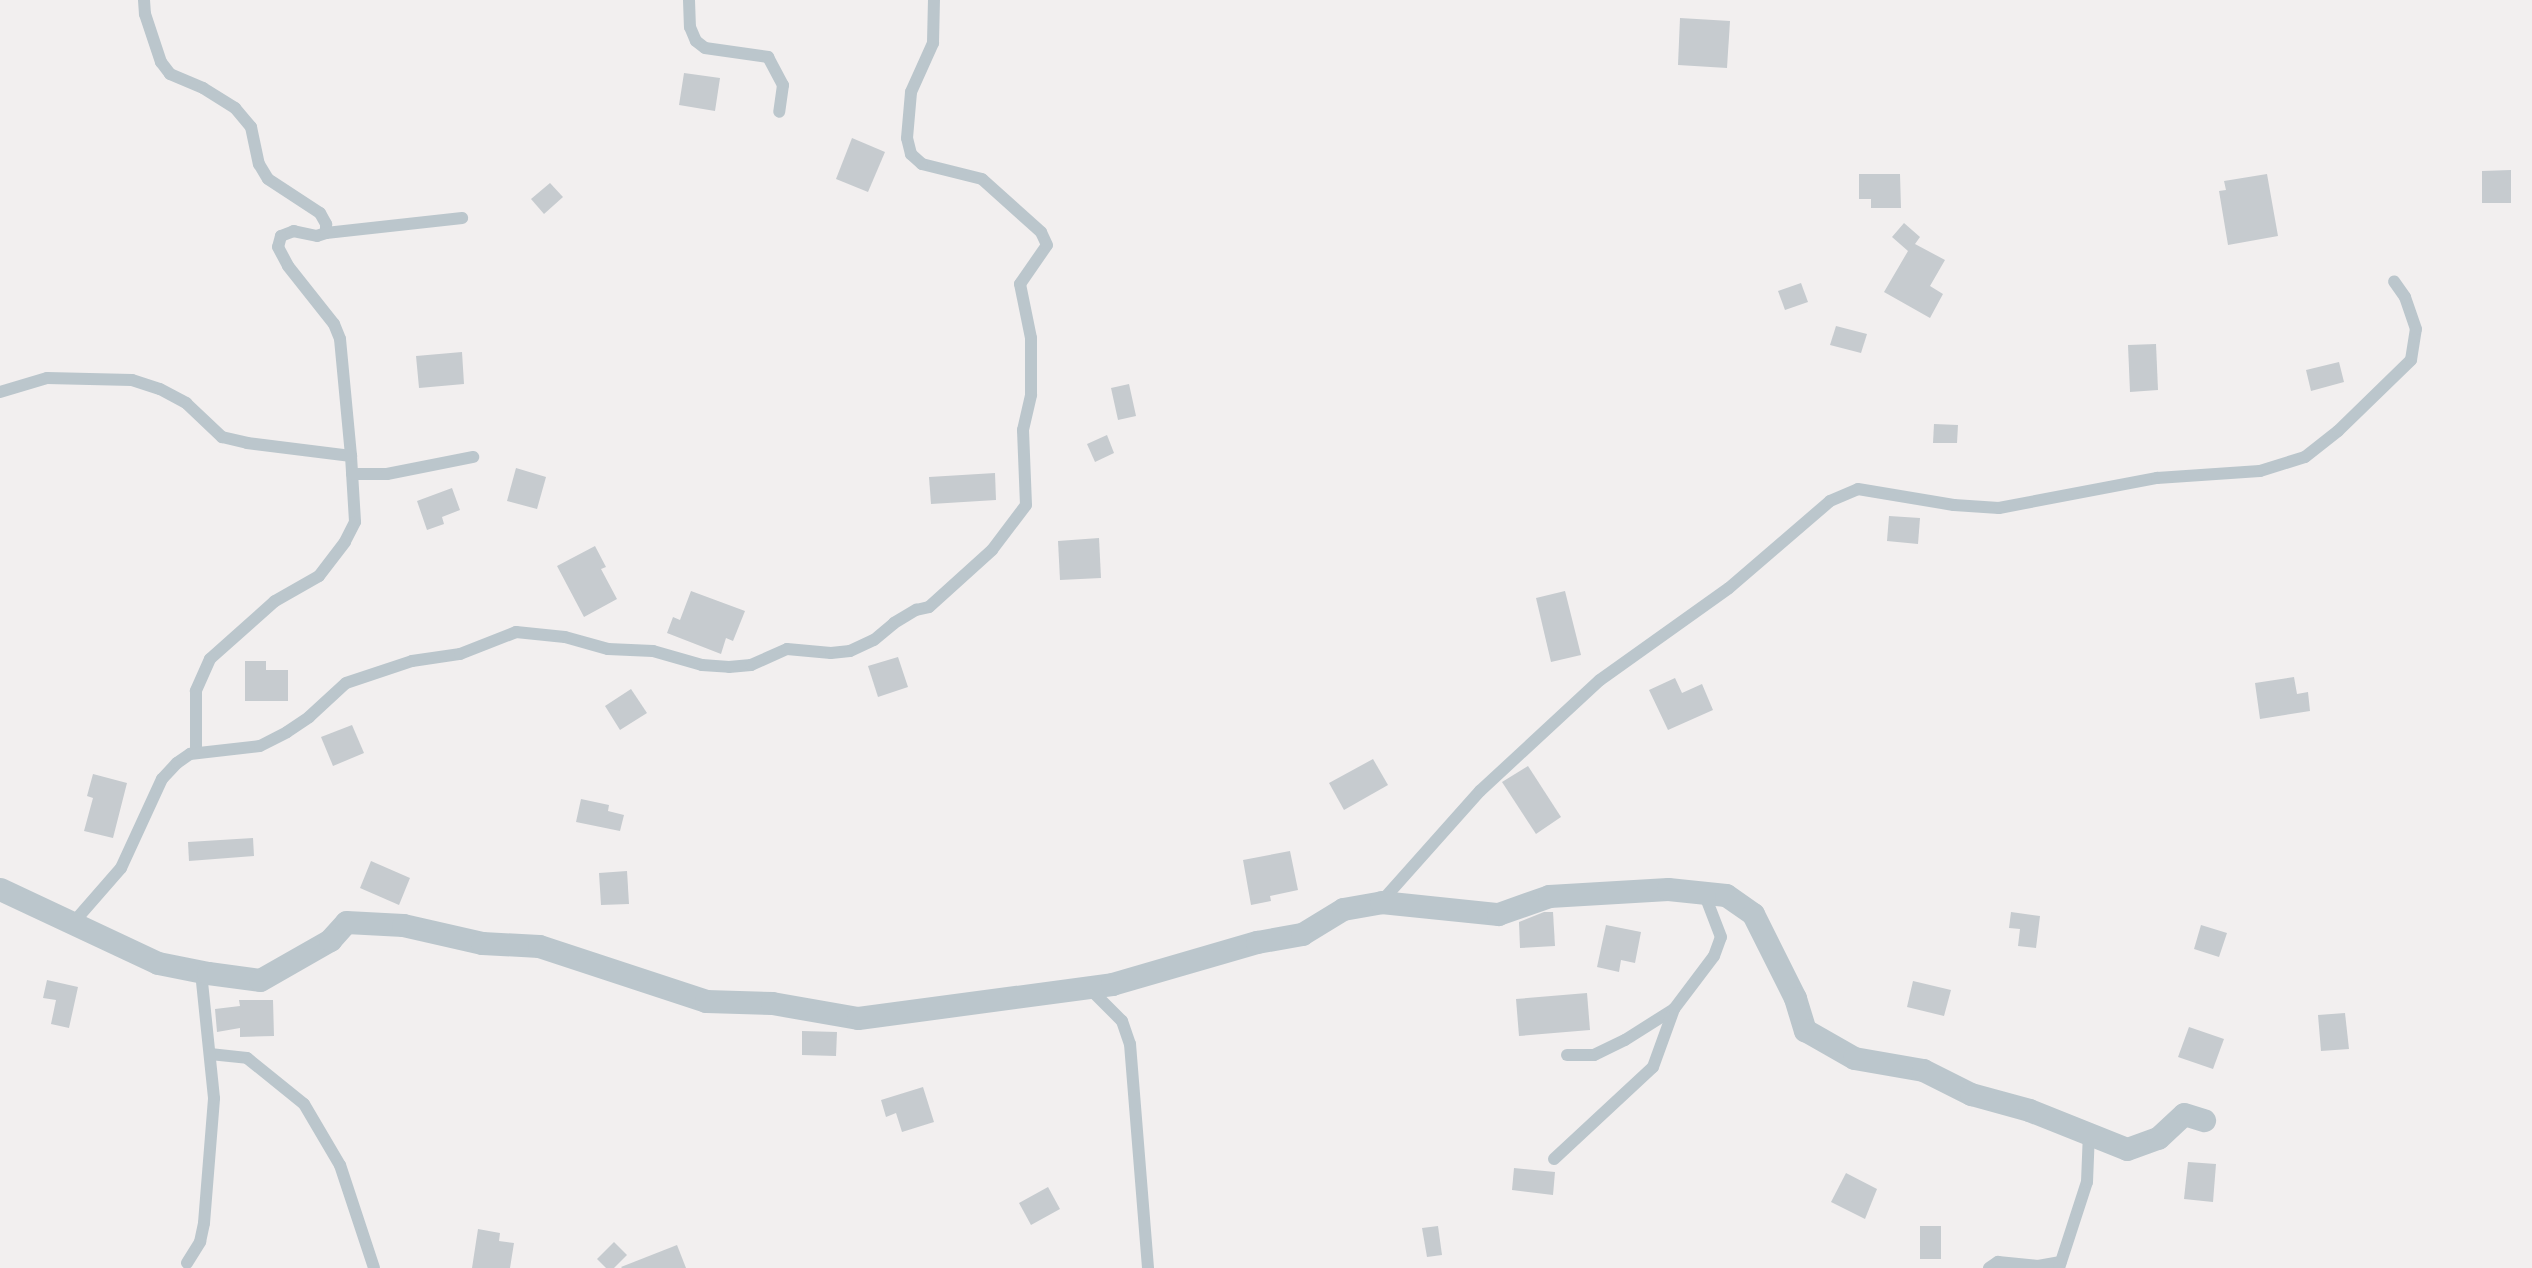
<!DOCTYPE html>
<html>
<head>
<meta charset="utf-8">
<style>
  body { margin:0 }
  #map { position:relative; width:2532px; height:1268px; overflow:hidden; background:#f2efef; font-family:Quicksand,sans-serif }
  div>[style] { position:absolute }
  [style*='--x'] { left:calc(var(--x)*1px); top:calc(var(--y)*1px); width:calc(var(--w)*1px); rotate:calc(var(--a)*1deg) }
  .building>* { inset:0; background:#c6cbcf }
  .lane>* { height:12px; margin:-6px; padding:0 6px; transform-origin:6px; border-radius:6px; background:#bbc6cc }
  .street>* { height:23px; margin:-11.5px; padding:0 11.5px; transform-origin:11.5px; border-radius:11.5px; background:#bbc6cc }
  span { translate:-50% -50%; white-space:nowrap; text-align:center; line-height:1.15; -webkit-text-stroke:7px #fff; paint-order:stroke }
</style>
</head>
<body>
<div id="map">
  <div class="building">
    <div style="clip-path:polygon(1680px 18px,1730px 21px,1727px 68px,1678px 65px)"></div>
    <div style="clip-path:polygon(684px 73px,720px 78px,715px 111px,679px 105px)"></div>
    <div style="clip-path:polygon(852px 138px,885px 152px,868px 192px,836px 179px)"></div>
    <div style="clip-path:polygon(2511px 170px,2511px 203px,2482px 203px,2482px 171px)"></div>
    <div style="clip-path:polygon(1859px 174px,1900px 174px,1901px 208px,1871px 208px,1871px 199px,1859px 199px)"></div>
    <div style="clip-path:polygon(2267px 174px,2278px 236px,2228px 245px,2219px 191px,2226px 190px,2224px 181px)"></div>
    <div style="clip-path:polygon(550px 183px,563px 197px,544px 214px,531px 199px)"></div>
    <div style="clip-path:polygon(1904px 223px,1920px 237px,1915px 244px,1945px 260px,1930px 286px,1943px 294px,1930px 318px,1884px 292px,1908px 251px,1892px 237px)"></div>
    <div style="clip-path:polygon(1801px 283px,1808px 302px,1785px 310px,1778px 291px)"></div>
    <div style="clip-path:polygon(1836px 326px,1867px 334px,1861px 353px,1830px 345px)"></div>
    <div style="clip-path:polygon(2156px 344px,2158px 390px,2130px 392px,2128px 345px)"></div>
    <div style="clip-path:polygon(462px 352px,464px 384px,419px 388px,416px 356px)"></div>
    <div style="clip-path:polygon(2339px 362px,2344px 382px,2311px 391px,2306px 370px)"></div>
    <div style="clip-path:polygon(1129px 384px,1136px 416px,1118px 420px,1111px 388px)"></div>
    <div style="clip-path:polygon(1934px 424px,1958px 425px,1957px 443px,1933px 443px)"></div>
    <div style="clip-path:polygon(1107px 435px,1114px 453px,1095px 462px,1087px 444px)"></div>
    <div style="clip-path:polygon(516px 468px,546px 477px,537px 509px,507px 501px)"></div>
    <div style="clip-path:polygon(995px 473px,996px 500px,931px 504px,929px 477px)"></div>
    <div style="clip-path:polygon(452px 488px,460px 510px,442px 517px,444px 524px,427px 530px,417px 501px)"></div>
    <div style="clip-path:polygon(1889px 516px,1920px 518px,1918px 544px,1887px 541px)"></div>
    <div style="clip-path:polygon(1099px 538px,1101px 578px,1060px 580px,1058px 541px)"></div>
    <div style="clip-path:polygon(595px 546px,606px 567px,601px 569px,617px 599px,584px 617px,557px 566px)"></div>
    <div style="clip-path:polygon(691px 591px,745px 611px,733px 641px,726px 638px,721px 654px,667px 633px,673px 617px,680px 620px)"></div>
    <div style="clip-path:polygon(1565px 591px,1581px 655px,1551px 662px,1536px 598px)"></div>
    <div style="clip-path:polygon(898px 657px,908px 687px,878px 697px,868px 666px)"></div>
    <div style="clip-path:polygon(245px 661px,266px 661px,266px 670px,288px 670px,288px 701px,245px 701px)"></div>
    <div style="clip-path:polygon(2294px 677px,2297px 694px,2308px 692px,2310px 711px,2260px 719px,2255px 683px)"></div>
    <div style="clip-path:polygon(1675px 678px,1682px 693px,1702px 684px,1713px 710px,1668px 730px,1649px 690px)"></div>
    <div style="clip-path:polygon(631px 689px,647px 713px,620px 730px,605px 706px)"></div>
    <div style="clip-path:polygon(352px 725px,364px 753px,333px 766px,321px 737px)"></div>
    <div style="clip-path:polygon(1373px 759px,1388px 785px,1344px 810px,1329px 783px)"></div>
    <div style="clip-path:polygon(1528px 766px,1561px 817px,1536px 834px,1502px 782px)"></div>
    <div style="clip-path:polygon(93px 774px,127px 783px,113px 838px,84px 831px,93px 798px,87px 796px)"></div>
    <div style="clip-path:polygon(581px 799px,609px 805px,608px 811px,624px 815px,620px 831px,576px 822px)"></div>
    <div style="clip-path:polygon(253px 838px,254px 856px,189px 861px,188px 842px)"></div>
    <div style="clip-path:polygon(1290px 851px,1298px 890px,1270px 896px,1271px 901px,1251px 905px,1243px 860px)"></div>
    <div style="clip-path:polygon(371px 861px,410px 878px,399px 905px,360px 888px)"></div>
    <div style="clip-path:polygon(627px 871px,629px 904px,601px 905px,599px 873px)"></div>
    <div style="clip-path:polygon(1544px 912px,1553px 912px,1555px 946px,1520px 948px,1519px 922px)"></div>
    <div style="clip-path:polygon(2011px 912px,2040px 916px,2036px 948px,2018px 946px,2020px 929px,2009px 928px)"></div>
    <div style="clip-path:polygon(1606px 925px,1641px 932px,1635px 963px,1621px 960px,1619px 972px,1597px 967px)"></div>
    <div style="clip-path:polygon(2201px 925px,2227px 933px,2219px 957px,2194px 949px)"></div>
    <div style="clip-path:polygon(47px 980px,78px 987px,69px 1028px,51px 1024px,56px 1000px,43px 998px)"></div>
    <div style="clip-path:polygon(1913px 981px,1951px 990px,1944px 1016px,1907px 1007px)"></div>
    <div style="clip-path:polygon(1587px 993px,1590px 1030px,1519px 1036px,1516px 999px)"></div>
    <div style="clip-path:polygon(239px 1000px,273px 1000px,274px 1036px,240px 1037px,240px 1028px,217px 1032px,215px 1009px,240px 1006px)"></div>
    <div style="clip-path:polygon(2345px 1013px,2349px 1049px,2321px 1051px,2318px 1015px)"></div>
    <div style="clip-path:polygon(2189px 1027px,2224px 1039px,2213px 1069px,2178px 1057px)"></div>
    <div style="clip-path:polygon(802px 1031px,837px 1032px,836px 1056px,802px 1055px)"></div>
    <div style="clip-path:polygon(923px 1087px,934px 1122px,902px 1132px,896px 1113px,886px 1117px,881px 1100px)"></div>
    <div style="clip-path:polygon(2188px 1162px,2216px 1164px,2213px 1202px,2184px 1199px)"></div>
    <div style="clip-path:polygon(1514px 1168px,1555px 1172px,1553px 1195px,1512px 1190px)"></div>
    <div style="clip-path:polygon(1846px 1173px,1877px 1189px,1865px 1219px,1831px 1202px)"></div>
    <div style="clip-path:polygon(1048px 1187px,1060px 1209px,1031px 1225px,1019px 1203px)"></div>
    <div style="clip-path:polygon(1438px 1226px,1442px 1255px,1427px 1257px,1422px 1228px)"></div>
    <div style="clip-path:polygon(1920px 1226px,1941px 1226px,1941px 1259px,1920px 1259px)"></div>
    <div style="clip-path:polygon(478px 1229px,500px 1233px,499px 1241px,514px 1243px,510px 1268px,472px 1268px)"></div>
    <div style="clip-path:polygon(614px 1242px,627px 1255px,614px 1268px,606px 1268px,597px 1259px)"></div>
    <div style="clip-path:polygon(677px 1245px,686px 1268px,622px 1268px,621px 1267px)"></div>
  </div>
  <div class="lane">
    <div style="--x:144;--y:0;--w:14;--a:86"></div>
    <div style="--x:145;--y:14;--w:51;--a:71.6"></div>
    <div style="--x:161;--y:62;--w:15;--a:53"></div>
    <div style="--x:170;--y:74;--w:36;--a:23"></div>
    <div style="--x:203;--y:88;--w:38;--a:32"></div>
    <div style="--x:235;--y:108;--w:25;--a:50"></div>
    <div style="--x:251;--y:127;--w:38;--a:78"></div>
    <div style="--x:259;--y:164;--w:17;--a:59"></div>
    <div style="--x:268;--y:179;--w:62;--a:33.2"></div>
    <div style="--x:320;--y:213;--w:13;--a:61"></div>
    <div style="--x:326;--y:224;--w:9;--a:90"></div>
    <div style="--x:326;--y:233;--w:9;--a:162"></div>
    <div style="--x:317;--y:236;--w:24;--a:-168"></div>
    <div style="--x:294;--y:231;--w:14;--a:159"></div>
    <div style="--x:281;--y:236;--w:11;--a:105"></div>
    <div style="--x:278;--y:247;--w:21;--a:62"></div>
    <div style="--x:288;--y:266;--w:74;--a:51.6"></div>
    <div style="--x:334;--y:324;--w:16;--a:68"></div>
    <div style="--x:340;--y:339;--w:118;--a:84.6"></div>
    <div style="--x:351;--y:456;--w:66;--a:86.5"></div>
    <div style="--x:355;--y:522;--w:22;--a:117"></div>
    <div style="--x:345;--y:542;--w:43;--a:127.4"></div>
    <div style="--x:319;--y:576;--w:51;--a:150.4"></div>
    <div style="--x:275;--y:601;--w:87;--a:138.3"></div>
    <div style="--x:210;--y:659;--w:35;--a:114"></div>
    <div style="--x:196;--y:691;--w:62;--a:90"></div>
    <div style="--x:689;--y:0;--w:27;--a:88"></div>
    <div style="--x:690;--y:27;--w:15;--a:67"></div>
    <div style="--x:696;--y:41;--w:11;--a:38"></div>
    <div style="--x:705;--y:48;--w:64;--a:8.1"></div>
    <div style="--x:768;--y:57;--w:32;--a:62"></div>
    <div style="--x:783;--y:85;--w:27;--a:98"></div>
    <div style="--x:326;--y:233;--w:137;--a:-6.3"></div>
    <div style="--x:0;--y:392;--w:49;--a:-16.6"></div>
    <div style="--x:47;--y:378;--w:85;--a:1.3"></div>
    <div style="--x:132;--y:380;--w:29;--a:18"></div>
    <div style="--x:160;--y:389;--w:30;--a:28"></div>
    <div style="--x:186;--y:403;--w:50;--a:43.4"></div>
    <div style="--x:222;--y:437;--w:26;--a:13"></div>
    <div style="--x:247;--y:443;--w:105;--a:7.1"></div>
    <div style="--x:352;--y:474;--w:35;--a:0"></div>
    <div style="--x:387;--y:474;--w:88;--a:-11.2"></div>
    <div style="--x:1381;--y:902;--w:149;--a:-48.3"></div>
    <div style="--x:1480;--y:791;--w:163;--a:-42.8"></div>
    <div style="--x:1600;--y:680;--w:158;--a:-35.5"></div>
    <div style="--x:1729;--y:588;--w:133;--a:-40.7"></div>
    <div style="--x:1830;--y:501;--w:30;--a:-23"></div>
    <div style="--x:1858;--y:489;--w:97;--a:9.5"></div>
    <div style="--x:1954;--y:505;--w:45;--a:3.8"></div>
    <div style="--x:1999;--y:508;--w:161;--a:-10.8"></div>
    <div style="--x:2157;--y:478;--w:103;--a:-3.9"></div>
    <div style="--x:2260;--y:471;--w:47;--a:-17.3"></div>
    <div style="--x:2305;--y:457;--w:42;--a:-38.2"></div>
    <div style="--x:2338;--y:431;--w:102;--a:-44.2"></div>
    <div style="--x:2411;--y:360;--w:31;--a:-81"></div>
    <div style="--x:2416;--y:329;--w:34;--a:-109"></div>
    <div style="--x:2405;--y:297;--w:19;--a:-125"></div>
    <div style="--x:73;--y:923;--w:73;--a:-48.9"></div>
    <div style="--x:121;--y:868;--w:98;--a:-65.3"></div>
    <div style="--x:162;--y:779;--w:22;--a:-47"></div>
    <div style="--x:177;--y:763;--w:16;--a:-35"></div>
    <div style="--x:190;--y:754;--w:70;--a:-6.5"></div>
    <div style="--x:260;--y:746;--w:30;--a:-27"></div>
    <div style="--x:287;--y:732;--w:27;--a:-34"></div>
    <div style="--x:309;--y:717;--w:50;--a:-42.6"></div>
    <div style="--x:346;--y:683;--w:70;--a:-18.4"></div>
    <div style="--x:412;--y:661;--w:49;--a:-8.3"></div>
    <div style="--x:460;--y:654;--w:60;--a:-21.4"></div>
    <div style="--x:516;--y:632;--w:49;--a:5.8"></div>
    <div style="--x:565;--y:637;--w:45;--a:15.6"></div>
    <div style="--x:608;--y:649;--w:45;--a:2.5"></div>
    <div style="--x:653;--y:651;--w:51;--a:15.9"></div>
    <div style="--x:702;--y:665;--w:27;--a:4"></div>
    <div style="--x:729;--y:667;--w:22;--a:-5"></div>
    <div style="--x:751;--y:665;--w:39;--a:-24"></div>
    <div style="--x:787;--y:649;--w:44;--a:5.2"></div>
    <div style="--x:831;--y:653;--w:19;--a:-6"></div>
    <div style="--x:850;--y:651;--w:26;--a:-25"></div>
    <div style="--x:874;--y:640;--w:26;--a:-40"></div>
    <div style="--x:894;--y:623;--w:26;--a:-31"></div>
    <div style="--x:916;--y:610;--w:13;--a:-13"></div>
    <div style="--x:929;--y:607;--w:85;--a:-42.1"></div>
    <div style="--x:992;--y:550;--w:56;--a:-52.9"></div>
    <div style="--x:1026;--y:505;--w:75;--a:-92.3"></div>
    <div style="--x:1023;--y:430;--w:36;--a:-77"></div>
    <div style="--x:1031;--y:395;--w:57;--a:-90"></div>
    <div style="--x:1031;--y:338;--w:55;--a:-101.5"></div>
    <div style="--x:1020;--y:284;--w:47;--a:-55.3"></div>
    <div style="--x:1047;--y:245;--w:14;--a:-115"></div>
    <div style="--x:1041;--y:232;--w:79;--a:-138.1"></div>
    <div style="--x:982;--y:179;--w:62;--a:-166"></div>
    <div style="--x:922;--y:164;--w:15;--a:-138"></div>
    <div style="--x:911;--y:154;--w:16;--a:-104"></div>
    <div style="--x:907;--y:138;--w:46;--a:-85"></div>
    <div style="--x:911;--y:92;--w:54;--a:-65.8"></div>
    <div style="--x:933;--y:43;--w:43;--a:-88.7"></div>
    <div style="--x:1088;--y:987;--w:48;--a:45"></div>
    <div style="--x:1122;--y:1021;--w:24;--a:71"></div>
    <div style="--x:1130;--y:1044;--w:225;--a:85.4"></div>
    <div style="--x:210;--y:1054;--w:37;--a:6"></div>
    <div style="--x:247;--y:1058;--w:73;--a:38.9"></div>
    <div style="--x:304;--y:1104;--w:71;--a:59.5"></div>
    <div style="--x:340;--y:1165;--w:108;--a:71.7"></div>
    <div style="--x:1567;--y:1055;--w:27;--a:0"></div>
    <div style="--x:1594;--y:1055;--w:34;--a:-26"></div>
    <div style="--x:1625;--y:1040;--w:58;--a:-32.3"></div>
    <div style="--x:1554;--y:1159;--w:135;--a:-42.9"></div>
    <div style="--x:1653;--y:1067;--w:62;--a:-70.1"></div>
    <div style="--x:1674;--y:1009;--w:66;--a:-53"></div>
    <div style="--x:1714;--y:956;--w:20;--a:-70"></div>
    <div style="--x:1721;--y:937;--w:47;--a:-111.1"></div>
    <div style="--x:187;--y:1263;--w:25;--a:-58"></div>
    <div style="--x:200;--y:1242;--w:19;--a:-78"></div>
    <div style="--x:204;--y:1223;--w:125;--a:-85.4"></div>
    <div style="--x:214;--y:1098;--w:127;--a:-95.9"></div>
    <div style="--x:1989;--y:1268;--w:11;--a:-34"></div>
    <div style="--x:1998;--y:1262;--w:40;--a:5.7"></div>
    <div style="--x:2038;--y:1266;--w:23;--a:-10"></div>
    <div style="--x:2059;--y:1268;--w:90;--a:-72"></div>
    <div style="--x:2087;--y:1182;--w:50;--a:-87.7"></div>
  </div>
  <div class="street">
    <div style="--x:0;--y:889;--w:174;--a:25.1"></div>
    <div style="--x:158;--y:963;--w:51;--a:11.3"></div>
    <div style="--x:208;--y:973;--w:52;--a:7.7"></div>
    <div style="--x:260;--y:980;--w:81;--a:-29.7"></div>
    <div style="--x:330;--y:940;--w:24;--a:-48"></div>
    <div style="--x:346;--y:922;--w:57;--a:3"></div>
    <div style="--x:403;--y:925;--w:81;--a:12.8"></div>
    <div style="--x:482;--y:943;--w:57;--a:3"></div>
    <div style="--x:539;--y:946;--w:176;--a:18.2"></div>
    <div style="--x:706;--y:1001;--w:66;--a:1.7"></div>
    <div style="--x:772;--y:1003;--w:87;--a:9.9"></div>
    <div style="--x:858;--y:1018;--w:256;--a:-7.6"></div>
    <div style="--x:1112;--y:984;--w:151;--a:-16.2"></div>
    <div style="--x:1257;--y:942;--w:46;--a:-10.1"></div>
    <div style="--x:1302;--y:934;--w:48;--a:-31.4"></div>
    <div style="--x:1343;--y:909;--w:39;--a:-10"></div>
    <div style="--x:1381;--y:902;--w:118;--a:5.9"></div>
    <div style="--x:1498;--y:914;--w:54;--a:-19.4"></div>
    <div style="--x:1549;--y:896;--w:119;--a:-3.4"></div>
    <div style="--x:1668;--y:889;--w:58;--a:5.9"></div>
    <div style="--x:1726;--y:895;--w:33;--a:35"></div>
    <div style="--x:1753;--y:914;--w:94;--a:63.4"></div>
    <div style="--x:1795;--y:998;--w:34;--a:73"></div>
    <div style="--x:1805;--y:1030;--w:56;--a:29.7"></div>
    <div style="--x:1854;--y:1058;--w:70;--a:9.9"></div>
    <div style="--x:1923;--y:1070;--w:54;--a:26.6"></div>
    <div style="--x:1971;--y:1094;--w:60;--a:15.4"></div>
    <div style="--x:2029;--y:1110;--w:105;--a:21.7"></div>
    <div style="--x:2127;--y:1149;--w:33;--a:-20"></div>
    <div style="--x:2158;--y:1138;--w:35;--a:-43"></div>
    <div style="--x:2184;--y:1114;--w:21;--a:17"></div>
  </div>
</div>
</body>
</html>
